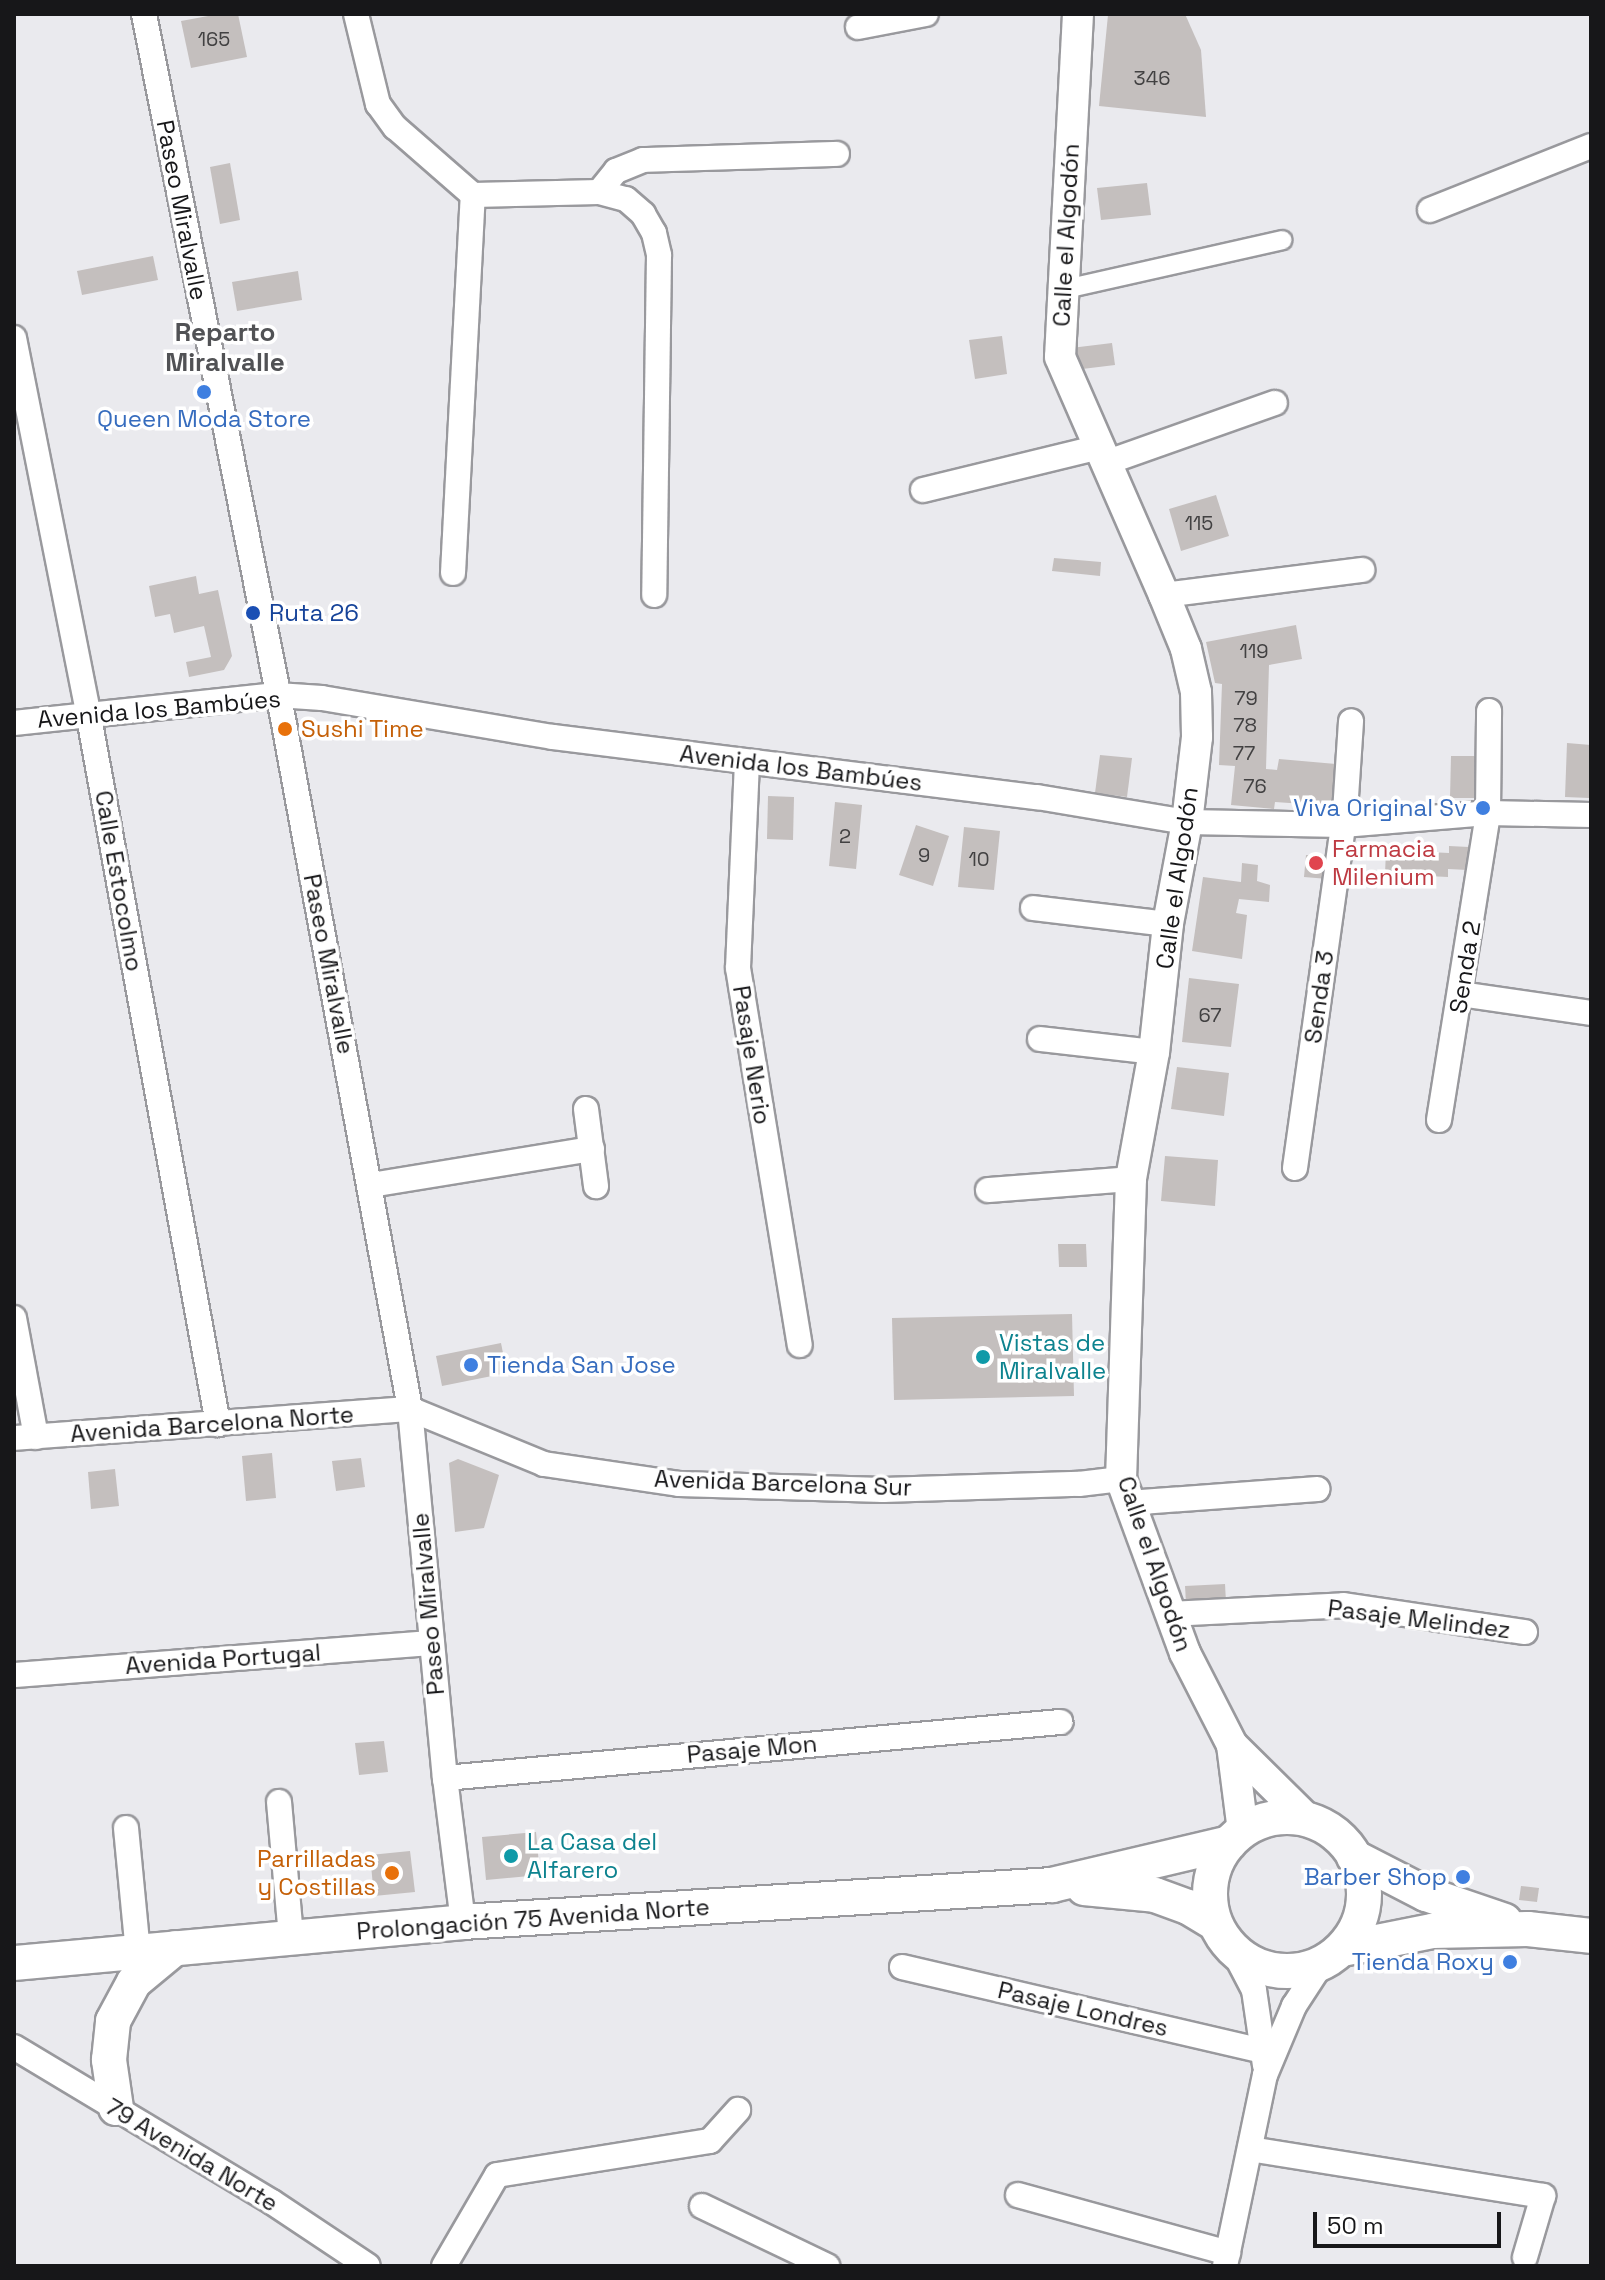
<!DOCTYPE html>
<html>
<head>
<meta charset="utf-8">
<style>
  body { margin:0 }
  #map { position:relative; width:1605px; height:2280px; overflow:hidden; background:#eaeaee; font-family:"Space Grotesk",sans-serif }
  div>[style] { position:absolute }
  [style*='--x'] { left:calc(var(--x)*1px); top:calc(var(--y)*1px); width:calc(var(--w)*1px); rotate:calc(var(--a)*1deg) }
  .building>* { inset:0; background:#c4bfbe }
  .roads { filter:drop-shadow(2px 0 #99999d) drop-shadow(-2px 0 #99999d) drop-shadow(0 2px #99999d) drop-shadow(0 -2px #99999d) }
  .pedestrian>* { height:18px; margin:-9px; padding:0 9px; transform-origin:9px; border-radius:9px; background:#fff }
  .minor>* { height:24px; margin:-12px; padding:0 12px; transform-origin:12px; border-radius:12px; background:#fff }
  .tertiary>* { height:30px; margin:-15px; padding:0 15px; transform-origin:15px; border-radius:15px; background:#fff }
  .secondary>* { height:34px; margin:-17px; padding:0 17px; transform-origin:17px; border-radius:17px; background:#fff }
  .secondary>.ring { margin:-17px; padding:0; box-sizing:content-box; background:none; border:34px solid #fff; border-radius:50% }
  .dots>* { width:22px; height:22px; translate:-50% -50%; box-sizing:border-box; border:4px solid #fff; border-radius:50% }
  span { translate:-50% -50%; white-space:nowrap; text-align:center; line-height:1.15; -webkit-text-stroke:7px #fff; paint-order:stroke }
  .number-label { font-size:20px; color:#424142 }
  .number-label span { -webkit-text-stroke-width:0 }
  .street-label { font-size:24px; color:#171719 }
  .shop-label { font-size:24px; color:#366cbe }
  .right { translate:-100% -50%; text-align:right }
  .left { translate:0 -50%; text-align:left }
  .transit-label { font-size:24px; color:#164399 }
  .food-label { font-size:24px; color:#c56008 }
  .health-label { font-size:24px; color:#be3a42 }
  .culture-label { font-size:24px; color:#0d838f }
  .neighbourhood-label { font-size:26px; color:#515255; font-weight:700 }
  .frame { position:absolute; inset:0; border:16px solid #171719; pointer-events:none }
  .scale { position:absolute; left:1313px; top:2212px; width:188px; height:36px; box-sizing:border-box; border:4px solid #171719; border-top:0; padding-left:10px; font-size:24px; line-height:28px; white-space:nowrap; color:#171719; -webkit-text-stroke:6px #fff; paint-order:stroke }
</style>
</head>
<body>
<div id="map">
  <div class="building">
    <div style="clip-path:polygon(219px 14px,238px 14px,247px 57px,191px 68px,181px 21px)"></div>
    <div style="clip-path:polygon(1185px 14px,1201px 50px,1206px 117px,1099px 106px,1108px 15px)"></div>
    <div style="clip-path:polygon(230px 163px,240px 220px,220px 224px,210px 167px)"></div>
    <div style="clip-path:polygon(1147px 183px,1151px 215px,1101px 220px,1097px 188px)"></div>
    <div style="clip-path:polygon(153px 256px,158px 280px,82px 295px,77px 271px)"></div>
    <div style="clip-path:polygon(298px 271px,302px 300px,237px 311px,232px 282px)"></div>
    <div style="clip-path:polygon(1002px 336px,1007px 374px,975px 379px,969px 340px)"></div>
    <div style="clip-path:polygon(1112px 343px,1115px 365px,1074px 370px,1071px 348px)"></div>
    <div style="clip-path:polygon(1216px 495px,1229px 536px,1181px 551px,1169px 509px)"></div>
    <div style="clip-path:polygon(1054px 558px,1101px 562px,1100px 576px,1052px 571px)"></div>
    <div style="clip-path:polygon(196px 576px,199px 594px,218px 590px,232px 656px,224px 670px,189px 677px,186px 662px,211px 657px,204px 626px,174px 633px,170px 614px,155px 617px,149px 586px)"></div>
    <div style="clip-path:polygon(1296px 625px,1302px 659px,1269px 665px,1266px 769px,1277px 770px,1279px 759px,1336px 764px,1333px 806px,1275px 802px,1274px 809px,1231px 805px,1235px 766px,1219px 765px,1222px 684px,1215px 683px,1206px 642px)"></div>
    <div style="clip-path:polygon(1567px 743px,1591px 745px,1589px 798px,1565px 797px)"></div>
    <div style="clip-path:polygon(1100px 755px,1132px 758px,1127px 797px,1095px 793px)"></div>
    <div style="clip-path:polygon(1451px 756px,1475px 756px,1474px 798px,1450px 798px)"></div>
    <div style="clip-path:polygon(768px 796px,794px 797px,793px 840px,767px 839px)"></div>
    <div style="clip-path:polygon(835px 802px,862px 805px,856px 869px,829px 866px)"></div>
    <div style="clip-path:polygon(916px 825px,949px 836px,933px 886px,899px 875px)"></div>
    <div style="clip-path:polygon(964px 827px,1000px 831px,994px 890px,958px 887px)"></div>
    <div style="clip-path:polygon(1449px 846px,1469px 847px,1468px 870px,1448px 869px,1448px 877px,1385px 874px,1386px 850px,1449px 853px)"></div>
    <div style="clip-path:polygon(1306px 855px,1329px 856px,1328px 879px,1304px 877px)"></div>
    <div style="clip-path:polygon(1242px 863px,1258px 865px,1257px 881px,1270px 885px,1269px 902px,1239px 899px,1236px 913px,1247px 915px,1242px 959px,1192px 951px,1203px 877px,1241px 882px)"></div>
    <div style="clip-path:polygon(1189px 978px,1239px 984px,1231px 1047px,1182px 1042px)"></div>
    <div style="clip-path:polygon(1177px 1067px,1229px 1073px,1224px 1116px,1171px 1109px)"></div>
    <div style="clip-path:polygon(1165px 1156px,1218px 1160px,1215px 1206px,1161px 1201px)"></div>
    <div style="clip-path:polygon(1058px 1244px,1086px 1244px,1087px 1267px,1059px 1267px)"></div>
    <div style="clip-path:polygon(1072px 1314px,1074px 1396px,894px 1400px,892px 1318px)"></div>
    <div style="clip-path:polygon(501px 1343px,507px 1373px,442px 1386px,436px 1356px)"></div>
    <div style="clip-path:polygon(272px 1453px,276px 1498px,246px 1501px,242px 1456px)"></div>
    <div style="clip-path:polygon(361px 1458px,365px 1487px,336px 1491px,332px 1461px)"></div>
    <div style="clip-path:polygon(458px 1459px,499px 1475px,484px 1528px,455px 1532px,449px 1463px)"></div>
    <div style="clip-path:polygon(115px 1469px,119px 1506px,91px 1509px,88px 1472px)"></div>
    <div style="clip-path:polygon(1225px 1584px,1226px 1602px,1186px 1603px,1185px 1586px)"></div>
    <div style="clip-path:polygon(384px 1741px,388px 1772px,359px 1775px,355px 1743px)"></div>
    <div style="clip-path:polygon(536px 1832px,540px 1875px,486px 1880px,482px 1837px)"></div>
    <div style="clip-path:polygon(410px 1851px,415px 1892px,374px 1896px,370px 1855px)"></div>
    <div style="clip-path:polygon(1458px 1868px,1468px 1868px,1468px 1885px,1457px 1885px)"></div>
    <div style="clip-path:polygon(1521px 1886px,1539px 1888px,1537px 1902px,1519px 1900px)"></div>
    <div style="clip-path:polygon(1503px 1954px,1518px 1955px,1517px 1969px,1502px 1969px)"></div>
  </div>
  <div class="roads">
    <div class="pedestrian">
      <div style="--x:1061;--y:290;--w:227;--a:-12.7"></div>
    </div>
    <div class="minor">
      <div style="--x:144;--y:14;--w:729;--a:78.84"></div>
      <div style="--x:285;--y:729;--w:691;--a:79.58"></div>
      <div style="--x:410;--y:1409;--w:371;--a:84.6"></div>
      <div style="--x:445;--y:1778;--w:145;--a:82.9"></div>
      <div style="--x:356;--y:14;--w:93;--a:76.3"></div>
      <div style="--x:378;--y:104;--w:29;--a:54"></div>
      <div style="--x:395;--y:127;--w:103;--a:41.1"></div>
      <div style="--x:473;--y:195;--w:126;--a:-1.4"></div>
      <div style="--x:599;--y:192;--w:28;--a:15"></div>
      <div style="--x:626;--y:199;--w:23;--a:41"></div>
      <div style="--x:643;--y:214;--w:22;--a:60"></div>
      <div style="--x:654;--y:233;--w:23;--a:77"></div>
      <div style="--x:659;--y:255;--w:340;--a:90.8"></div>
      <div style="--x:858;--y:27;--w:69;--a:-10.8"></div>
      <div style="--x:599;--y:192;--w:27;--a:-51"></div>
      <div style="--x:616;--y:171;--w:29;--a:-22"></div>
      <div style="--x:643;--y:160;--w:194;--a:-1.8"></div>
      <div style="--x:1430;--y:210;--w:173;--a:-21.7"></div>
      <div style="--x:14;--y:338;--w:381;--a:78.8"></div>
      <div style="--x:88;--y:712;--w:724;--a:79.65"></div>
      <div style="--x:1108;--y:462;--w:177;--a:-19.5"></div>
      <div style="--x:923;--y:490;--w:181;--a:-13.7"></div>
      <div style="--x:453;--y:573;--w:379;--a:-87"></div>
      <div style="--x:1164;--y:595;--w:200;--a:-7.2"></div>
      <div style="--x:14;--y:723;--w:264;--a:-6.1"></div>
      <div style="--x:277;--y:695;--w:45;--a:3.8"></div>
      <div style="--x:322;--y:698;--w:234;--a:9.6"></div>
      <div style="--x:553;--y:737;--w:488;--a:7.1"></div>
      <div style="--x:1037;--y:797;--w:152;--a:9.5"></div>
      <div style="--x:1187;--y:822;--w:156;--a:1.1"></div>
      <div style="--x:1343;--y:825;--w:145;--a:-4.7"></div>
      <div style="--x:1488;--y:813;--w:103;--a:1.1"></div>
      <div style="--x:747;--y:762;--w:206;--a:92.5"></div>
      <div style="--x:738;--y:968;--w:382;--a:80.7"></div>
      <div style="--x:1033;--y:908;--w:136;--a:6.8"></div>
      <div style="--x:1461;--y:994;--w:131;--a:8.3"></div>
      <div style="--x:1040;--y:1039;--w:115;--a:6.5"></div>
      <div style="--x:586;--y:1109;--w:78;--a:82.6"></div>
      <div style="--x:1439;--y:1120;--w:311;--a:-80.9"></div>
      <div style="--x:1488;--y:813;--w:102;--a:-89.4"></div>
      <div style="--x:1295;--y:1168;--w:359;--a:-82"></div>
      <div style="--x:1345;--y:812;--w:91;--a:-86.2"></div>
      <div style="--x:371;--y:1185;--w:224;--a:-9.3"></div>
      <div style="--x:988;--y:1190;--w:143;--a:-4.4"></div>
      <div style="--x:14;--y:1318;--w:121;--a:79.5"></div>
      <div style="--x:14;--y:1438;--w:397;--a:-4.2"></div>
      <div style="--x:410;--y:1409;--w:145;--a:22.3"></div>
      <div style="--x:544;--y:1464;--w:136;--a:8.4"></div>
      <div style="--x:679;--y:1484;--w:204;--a:1.7"></div>
      <div style="--x:883;--y:1490;--w:196;--a:-1.8"></div>
      <div style="--x:1079;--y:1484;--w:42;--a:-6.8"></div>
      <div style="--x:1128;--y:1503;--w:190;--a:-4.2"></div>
      <div style="--x:1169;--y:1614;--w:175;--a:-2.9"></div>
      <div style="--x:1344;--y:1605;--w:183;--a:8.5"></div>
      <div style="--x:14;--y:1675;--w:419;--a:-4.4"></div>
      <div style="--x:445;--y:1778;--w:618;--a:-5.2"></div>
      <div style="--x:279;--y:1802;--w:136;--a:84.9"></div>
      <div style="--x:126;--y:1828;--w:125;--a:84.5"></div>
      <div style="--x:1233;--y:1950;--w:45;--a:62.3"></div>
      <div style="--x:1254;--y:1990;--w:76;--a:81.7"></div>
      <div style="--x:902;--y:1967;--w:371;--a:13.1"></div>
      <div style="--x:14;--y:2047;--w:301;--a:31"></div>
      <div style="--x:272;--y:2202;--w:115;--a:33.7"></div>
      <div style="--x:1250;--y:2149;--w:297;--a:9.1"></div>
      <div style="--x:1543;--y:2196;--w:64;--a:106.4"></div>
      <div style="--x:1018;--y:2195;--w:218;--a:15.4"></div>
      <div style="--x:702;--y:2206;--w:139;--a:25.6"></div>
      <div style="--x:444;--y:2266;--w:105;--a:-59.8"></div>
      <div style="--x:497;--y:2175;--w:216;--a:-9.1"></div>
      <div style="--x:710;--y:2141;--w:42;--a:-47.9"></div>
      <div style="--x:1225;--y:2266;--w:195;--a:-78.2"></div>
      <div style="--x:1265;--y:2075;--w:75;--a:-67.2"></div>
      <div style="--x:1294;--y:2006;--w:51;--a:-56.9"></div>
    </div>
    <div class="tertiary">
      <div style="--x:1078;--y:14;--w:343;--a:93"></div>
      <div style="--x:1060;--y:357;--w:260;--a:66.4"></div>
      <div style="--x:1164;--y:595;--w:58;--a:67.8"></div>
      <div style="--x:1186;--y:649;--w:44;--a:76.9"></div>
      <div style="--x:1196;--y:692;--w:45;--a:88.7"></div>
      <div style="--x:1197;--y:737;--w:86;--a:96.7"></div>
      <div style="--x:1187;--y:822;--w:104;--a:100.6"></div>
      <div style="--x:1168;--y:924;--w:129;--a:96.2"></div>
      <div style="--x:1154;--y:1052;--w:129;--a:100.3"></div>
      <div style="--x:1131;--y:1179;--w:300;--a:91.9"></div>
      <div style="--x:1121;--y:1479;--w:185;--a:69.8"></div>
      <div style="--x:1185;--y:1653;--w:103;--a:62.9"></div>
      <div style="--x:1232;--y:1745;--w:105;--a:44.6"></div>
      <div style="--x:1232;--y:1745;--w:87;--a:82.7"></div>
    </div>
    <div class="secondary">
      <div class="ring" style="left:1210px;top:1817px;width:120px;height:120px"></div>
      <div style="--x:1354;--y:1857;--w:81;--a:27.2"></div>
      <div style="--x:1426;--y:1894;--w:83;--a:18.9"></div>
      <div style="--x:1084;--y:1888;--w:71;--a:5.6"></div>
      <div style="--x:1155;--y:1895;--w:35;--a:20"></div>
      <div style="--x:1188;--y:1907;--w:31;--a:31"></div>
      <div style="--x:1342;--y:1949;--w:92;--a:-11.3"></div>
      <div style="--x:1432;--y:1931;--w:96;--a:-1.2"></div>
      <div style="--x:1528;--y:1929;--w:63;--a:6.3"></div>
      <div style="--x:14;--y:1963;--w:451;--a:-5.2"></div>
      <div style="--x:463;--y:1922;--w:590;--a:-3.59"></div>
      <div style="--x:1052;--y:1885;--w:182;--a:-13.3"></div>
      <div style="--x:116;--y:2108;--w:49;--a:-98.3"></div>
      <div style="--x:109;--y:2060;--w:39;--a:-84"></div>
      <div style="--x:113;--y:2021;--w:44;--a:-61.7"></div>
      <div style="--x:134;--y:1982;--w:53;--a:-39.7"></div>
    </div>
  </div>
  <div class="dots">
    <div style="left:204px;top:392px;background:#3f7fe0"></div>
    <div style="left:253px;top:613px;background:#1a4fb4"></div>
    <div style="left:285px;top:729px;background:#e8710a"></div>
    <div style="left:1483px;top:808px;background:#3f7fe0"></div>
    <div style="left:1316px;top:863px;background:#e0444e"></div>
    <div style="left:983px;top:1357px;background:#0f9aa8"></div>
    <div style="left:471px;top:1365px;background:#3f7fe0"></div>
    <div style="left:511px;top:1856px;background:#0f9aa8"></div>
    <div style="left:392px;top:1873px;background:#e8710a"></div>
    <div style="left:1463px;top:1877px;background:#3f7fe0"></div>
    <div style="left:1510px;top:1962px;background:#3f7fe0"></div>
  </div>
  <div class="number-label">
    <span style="left:214px;top:39px">165</span>
    <span style="left:1152px;top:78px">346</span>
    <span style="left:1199px;top:523px">115</span>
    <span style="left:1254px;top:651px">119</span>
    <span style="left:1246px;top:698px">79</span>
    <span style="left:1245px;top:725px">78</span>
    <span style="left:1244px;top:753px">77</span>
    <span style="left:1255px;top:786px">76</span>
    <span style="left:845px;top:836px">2</span>
    <span style="left:924px;top:855px">9</span>
    <span style="left:979px;top:859px">10</span>
    <span style="left:1210px;top:1015px">67</span>
  </div>
  <div class="street-label">
    <span style="left:182px;top:210px;rotate:79deg">Paseo Miralvalle</span>
    <span style="left:1066px;top:235px;rotate:-87deg">Calle el Algodón</span>
    <span style="left:159px;top:709px;rotate:-5deg">Avenida los Bambúes</span>
    <span style="left:801px;top:768px;rotate:7deg">Avenida los Bambúes</span>
    <span style="left:1177px;top:878px;rotate:-82deg">Calle el Algodón</span>
    <span style="left:119px;top:881px;rotate:80deg">Calle Estocolmo</span>
    <span style="left:329px;top:964px;rotate:79deg">Paseo Miralvalle</span>
    <span style="left:1465px;top:967px;rotate:-81deg">Senda 2</span>
    <span style="left:1319px;top:997px;rotate:-82deg">Senda 3</span>
    <span style="left:752px;top:1055px;rotate:81deg">Pasaje Nerio</span>
    <span style="left:212px;top:1424px;rotate:-4deg">Avenida Barcelona Norte</span>
    <span style="left:783px;top:1483px;rotate:2deg">Avenida Barcelona Sur</span>
    <span style="left:1155px;top:1564px;rotate:71deg">Calle el Algodón</span>
    <span style="left:428px;top:1604px;rotate:-95deg">Paseo Miralvalle</span>
    <span style="left:1419px;top:1619px;rotate:7deg">Pasaje Melindez</span>
    <span style="left:223px;top:1659px;rotate:-4deg">Avenida Portugal</span>
    <span style="left:752px;top:1749px;rotate:-5deg">Pasaje Mon</span>
    <span style="left:533px;top:1919px;rotate:-4deg">Prolongación 75 Avenida Norte</span>
    <span style="left:1083px;top:2009px;rotate:13deg">Pasaje Londres</span>
    <span style="left:192px;top:2155px;rotate:31deg">79 Avenida Norte</span>
  </div>
  <div class="shop-label">
    <span style="left:204px;top:419px">Queen Moda Store</span>
    <span class="right" style="left:1467px;top:808px">Viva Original Sv</span>
    <span class="left" style="left:487px;top:1365px">Tienda San Jose</span>
    <span class="right" style="left:1447px;top:1877px">Barber Shop</span>
    <span class="right" style="left:1494px;top:1962px">Tienda Roxy</span>
  </div>
  <div class="transit-label">
    <span class="left" style="left:269px;top:613px">Ruta 26</span>
  </div>
  <div class="food-label">
    <span class="left" style="left:301px;top:729px">Sushi Time</span>
    <span class="right" style="left:376px;top:1873px">Parrilladas<br>y Costillas</span>
  </div>
  <div class="health-label">
    <span class="left" style="left:1332px;top:863px">Farmacia<br>Milenium</span>
  </div>
  <div class="culture-label">
    <span class="left" style="left:999px;top:1357px">Vistas de<br>Miralvalle</span>
    <span class="left" style="left:527px;top:1856px">La Casa del<br>Alfarero</span>
  </div>
  <div class="neighbourhood-label">
    <span style="left:225px;top:348px">Reparto<br>Miralvalle</span>
  </div>
  <div class="frame"></div>
  <div class="scale">50 m</div>
</div>
</body>
</html>
